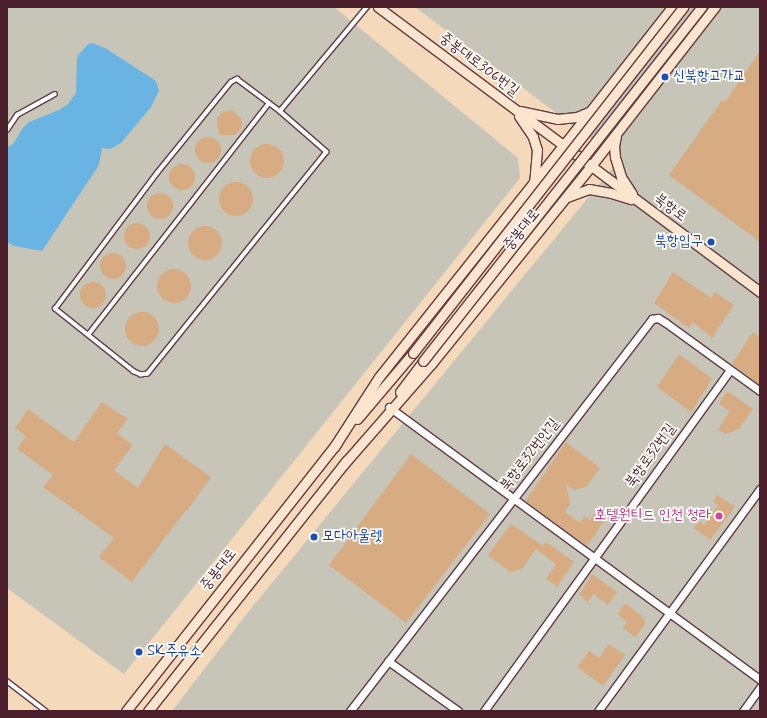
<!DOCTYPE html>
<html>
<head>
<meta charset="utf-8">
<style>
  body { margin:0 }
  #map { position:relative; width:767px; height:718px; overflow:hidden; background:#f4d9bb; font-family:Mynerve,"Poor Story",sans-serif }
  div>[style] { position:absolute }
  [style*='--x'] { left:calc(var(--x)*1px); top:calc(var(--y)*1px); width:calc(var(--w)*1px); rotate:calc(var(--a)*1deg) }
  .industrial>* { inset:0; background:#c6c5b8 }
  .water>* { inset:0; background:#69b4e2 }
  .building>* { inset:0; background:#d8ac83 }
  .round { border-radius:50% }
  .roads { filter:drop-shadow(1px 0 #643b41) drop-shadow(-1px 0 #643b41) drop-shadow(0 1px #643b41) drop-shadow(0 -1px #643b41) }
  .lane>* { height:3.5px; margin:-1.75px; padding:0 1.75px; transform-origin:1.75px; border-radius:1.75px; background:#fff }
  .street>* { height:7px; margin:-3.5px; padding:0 3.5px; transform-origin:3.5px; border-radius:3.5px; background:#fff }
  .secondary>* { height:9px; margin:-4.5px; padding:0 4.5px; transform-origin:4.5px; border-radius:4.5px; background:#fce5cf }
  .bridges { filter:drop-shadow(1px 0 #643b41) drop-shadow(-1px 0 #643b41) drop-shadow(0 1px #643b41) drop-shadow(0 -1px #643b41) }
  .secondary-bridge>* { height:9px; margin:-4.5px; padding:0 4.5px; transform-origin:4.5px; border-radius:4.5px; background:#fce5cf }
  .dots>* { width:11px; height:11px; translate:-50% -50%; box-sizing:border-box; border:2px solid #fdfcf7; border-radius:50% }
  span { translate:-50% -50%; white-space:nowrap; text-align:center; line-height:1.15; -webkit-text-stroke:3.5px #fdfcf7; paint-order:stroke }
  .street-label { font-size:15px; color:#4a1f2b }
  .transit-label { font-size:15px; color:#164399 }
  .left { translate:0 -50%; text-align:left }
  .right { translate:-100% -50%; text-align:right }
  .hotel-label { font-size:15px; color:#b23c85 }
  .frame { position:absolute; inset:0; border:8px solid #4a1f2b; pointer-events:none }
</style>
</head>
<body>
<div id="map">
  <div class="industrial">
    <div style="clip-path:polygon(7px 7px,334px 7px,518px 158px,520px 178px,124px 674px,7px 588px)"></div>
    <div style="clip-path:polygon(415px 7px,760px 7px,760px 711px,172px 711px,249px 611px,619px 160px)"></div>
  </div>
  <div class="water">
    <div style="clip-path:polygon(92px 43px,105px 48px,156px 81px,159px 91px,151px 107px,121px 143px,110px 149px,102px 148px,99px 165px,42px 251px,14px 246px,7px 242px,7px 147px,13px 144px,23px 128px,29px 122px,59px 110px,68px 104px,76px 93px,77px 57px,88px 44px)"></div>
  </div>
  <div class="building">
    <div style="clip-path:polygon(760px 51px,760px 242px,669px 175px,722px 100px,725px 102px)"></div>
    <div style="clip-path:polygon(231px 110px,241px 118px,242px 126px,240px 130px,234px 135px,220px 135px,217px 126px,217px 118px,223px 112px)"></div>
    <div class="round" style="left:195px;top:137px;width:26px;height:26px"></div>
    <div class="round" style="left:250px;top:144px;width:34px;height:34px"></div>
    <div class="round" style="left:169px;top:164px;width:26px;height:26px"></div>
    <div class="round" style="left:219px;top:182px;width:34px;height:34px"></div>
    <div class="round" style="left:147px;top:193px;width:26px;height:26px"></div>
    <div class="round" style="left:124px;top:223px;width:26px;height:26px"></div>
    <div class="round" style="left:188px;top:226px;width:34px;height:34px"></div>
    <div class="round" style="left:100px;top:253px;width:26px;height:26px"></div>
    <div class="round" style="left:157px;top:269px;width:34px;height:34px"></div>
    <div style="clip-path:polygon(673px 272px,711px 298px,715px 292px,734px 305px,712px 338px,693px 322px,689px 328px,654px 303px)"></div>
    <div class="round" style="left:80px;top:282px;width:26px;height:26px"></div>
    <div class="round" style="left:125px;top:312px;width:34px;height:34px"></div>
    <div style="clip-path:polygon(753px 332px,760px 337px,760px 385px,732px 364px)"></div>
    <div style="clip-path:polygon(679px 354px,712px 379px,691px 412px,657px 387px)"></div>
    <div style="clip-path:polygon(727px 391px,753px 409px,739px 429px,725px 434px,718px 429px,730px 411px,719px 404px)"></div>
    <div style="clip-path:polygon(102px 402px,128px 419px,117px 433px,133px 445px,114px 470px,138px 488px,165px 444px,211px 477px,187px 511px,186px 510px,132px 582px,99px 557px,114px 538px,43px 487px,53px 475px,17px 449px,26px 436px,15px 428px,28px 409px,74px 442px)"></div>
    <div style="clip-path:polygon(566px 442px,600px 468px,586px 487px,574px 490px,566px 484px,570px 504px,565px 512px,580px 523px,585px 516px,590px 520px,594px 514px,604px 521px,587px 546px,527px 502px,526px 500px)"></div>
    <div style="clip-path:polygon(411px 454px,490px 514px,406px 623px,329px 565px)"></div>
    <div style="clip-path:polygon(717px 495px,735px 507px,710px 540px,694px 528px,699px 521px,704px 525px,718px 505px,713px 501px)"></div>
    <div style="clip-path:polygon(511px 524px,543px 546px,546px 542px,574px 562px,557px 587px,546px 579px,556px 564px,536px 549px,522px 569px,510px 572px,488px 555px)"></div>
    <div style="clip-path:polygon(592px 574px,617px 592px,608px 605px,593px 594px,588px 602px,579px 595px)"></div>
    <div style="clip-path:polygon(625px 603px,644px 618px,645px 625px,635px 637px,623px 628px,627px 622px,618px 614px)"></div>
    <div style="clip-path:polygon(609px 644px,625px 655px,603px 686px,577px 667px,589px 651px,599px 658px)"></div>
  </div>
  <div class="roads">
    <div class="lane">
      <div style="--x:237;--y:79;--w:54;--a:36.7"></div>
      <div style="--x:280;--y:111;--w:62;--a:41.1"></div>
      <div style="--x:327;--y:152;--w:285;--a:128.9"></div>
      <div style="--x:148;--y:374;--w:7;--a:172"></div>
      <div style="--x:141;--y:375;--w:8;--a:-157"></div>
      <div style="--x:134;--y:372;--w:101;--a:-141.4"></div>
      <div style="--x:55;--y:309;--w:170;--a:-53.1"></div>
      <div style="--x:157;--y:173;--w:117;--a:-50.9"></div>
      <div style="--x:231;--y:82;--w:7;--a:-27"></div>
      <div style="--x:280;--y:111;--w:136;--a:-50.1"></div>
      <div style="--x:7;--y:130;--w:18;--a:-56"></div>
      <div style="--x:17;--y:115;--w:43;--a:-28.9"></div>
      <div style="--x:88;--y:335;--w:294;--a:-52"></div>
      <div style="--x:7;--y:681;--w:49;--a:37.6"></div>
    </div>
    <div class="street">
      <div style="--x:389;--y:407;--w:461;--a:36.3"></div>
      <div style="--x:388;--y:661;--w:86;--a:35.5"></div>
      <div style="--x:350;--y:711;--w:495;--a:-52.4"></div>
      <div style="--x:652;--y:319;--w:6;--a:-9"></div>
      <div style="--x:658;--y:318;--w:9;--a:32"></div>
      <div style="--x:666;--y:323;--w:116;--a:35.9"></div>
      <div style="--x:484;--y:711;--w:420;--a:-54.2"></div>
      <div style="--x:598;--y:711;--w:275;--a:-53.9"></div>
      <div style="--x:743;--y:711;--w:29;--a:-54"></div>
    </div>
    <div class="secondary">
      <div style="--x:378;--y:7;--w:477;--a:36.7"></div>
      <div style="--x:520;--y:111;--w:38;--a:12"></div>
      <div style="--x:557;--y:119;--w:20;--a:-6"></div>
      <div style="--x:577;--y:117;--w:13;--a:-23"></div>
      <div style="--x:519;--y:116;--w:25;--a:56"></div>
      <div style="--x:533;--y:137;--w:14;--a:73"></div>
      <div style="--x:537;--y:150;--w:32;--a:95"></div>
      <div style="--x:616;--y:136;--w:10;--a:101"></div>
      <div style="--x:614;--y:146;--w:11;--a:85"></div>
      <div style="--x:615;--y:157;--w:21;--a:73"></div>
      <div style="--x:621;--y:177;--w:20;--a:57"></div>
      <div style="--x:567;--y:197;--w:23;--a:-20"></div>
      <div style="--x:589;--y:189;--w:22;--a:10"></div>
      <div style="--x:611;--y:193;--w:21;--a:17"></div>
      <div style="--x:400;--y:392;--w:39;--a:-53"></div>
      <div style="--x:357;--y:419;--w:87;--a:-49.7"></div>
      <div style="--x:334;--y:447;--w:83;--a:-57.3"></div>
      <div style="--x:379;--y:377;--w:295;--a:-51.5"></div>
      <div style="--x:563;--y:146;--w:177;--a:-51.9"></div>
      <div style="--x:343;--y:465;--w:135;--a:-48.9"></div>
      <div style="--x:432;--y:363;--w:253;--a:-51.1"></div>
      <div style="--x:591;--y:166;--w:202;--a:-52.1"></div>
      <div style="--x:126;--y:711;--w:341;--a:-51.8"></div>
      <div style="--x:148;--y:711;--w:320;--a:-51.6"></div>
    </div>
  </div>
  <div class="bridges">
    <div class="secondary-bridge">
      <div style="--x:413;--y:353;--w:439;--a:-52"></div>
      <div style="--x:423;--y:361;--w:451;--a:-51.8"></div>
    </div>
  </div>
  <div class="dots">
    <div style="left:665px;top:77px;background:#1a4fb4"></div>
    <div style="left:711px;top:242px;background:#1a4fb4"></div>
    <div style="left:719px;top:516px;background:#d1479c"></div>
    <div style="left:314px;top:537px;background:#1a4fb4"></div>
    <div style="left:139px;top:652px;background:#1a4fb4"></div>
  </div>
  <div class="street-label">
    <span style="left:479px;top:65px;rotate:37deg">중봉대로306번길</span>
    <span style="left:670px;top:208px;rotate:37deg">북항로</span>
    <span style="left:522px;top:230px;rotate:-51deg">중봉대로</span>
    <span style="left:530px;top:455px;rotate:-52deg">북항로32번안길</span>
    <span style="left:651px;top:456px;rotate:-54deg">북항로32번길</span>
    <span style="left:219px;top:570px;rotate:-52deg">중봉대로</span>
  </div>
  <div class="transit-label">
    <span class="left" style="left:673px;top:77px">신북항고가교</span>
    <span class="right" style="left:703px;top:242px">북항입구</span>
    <span class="left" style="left:322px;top:537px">모다아울렛</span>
    <span class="left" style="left:147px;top:652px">SK주유소</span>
  </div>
  <div class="hotel-label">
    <span class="right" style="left:711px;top:516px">호텔원티드 인천 청라</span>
  </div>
  <div class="frame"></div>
</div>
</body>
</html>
